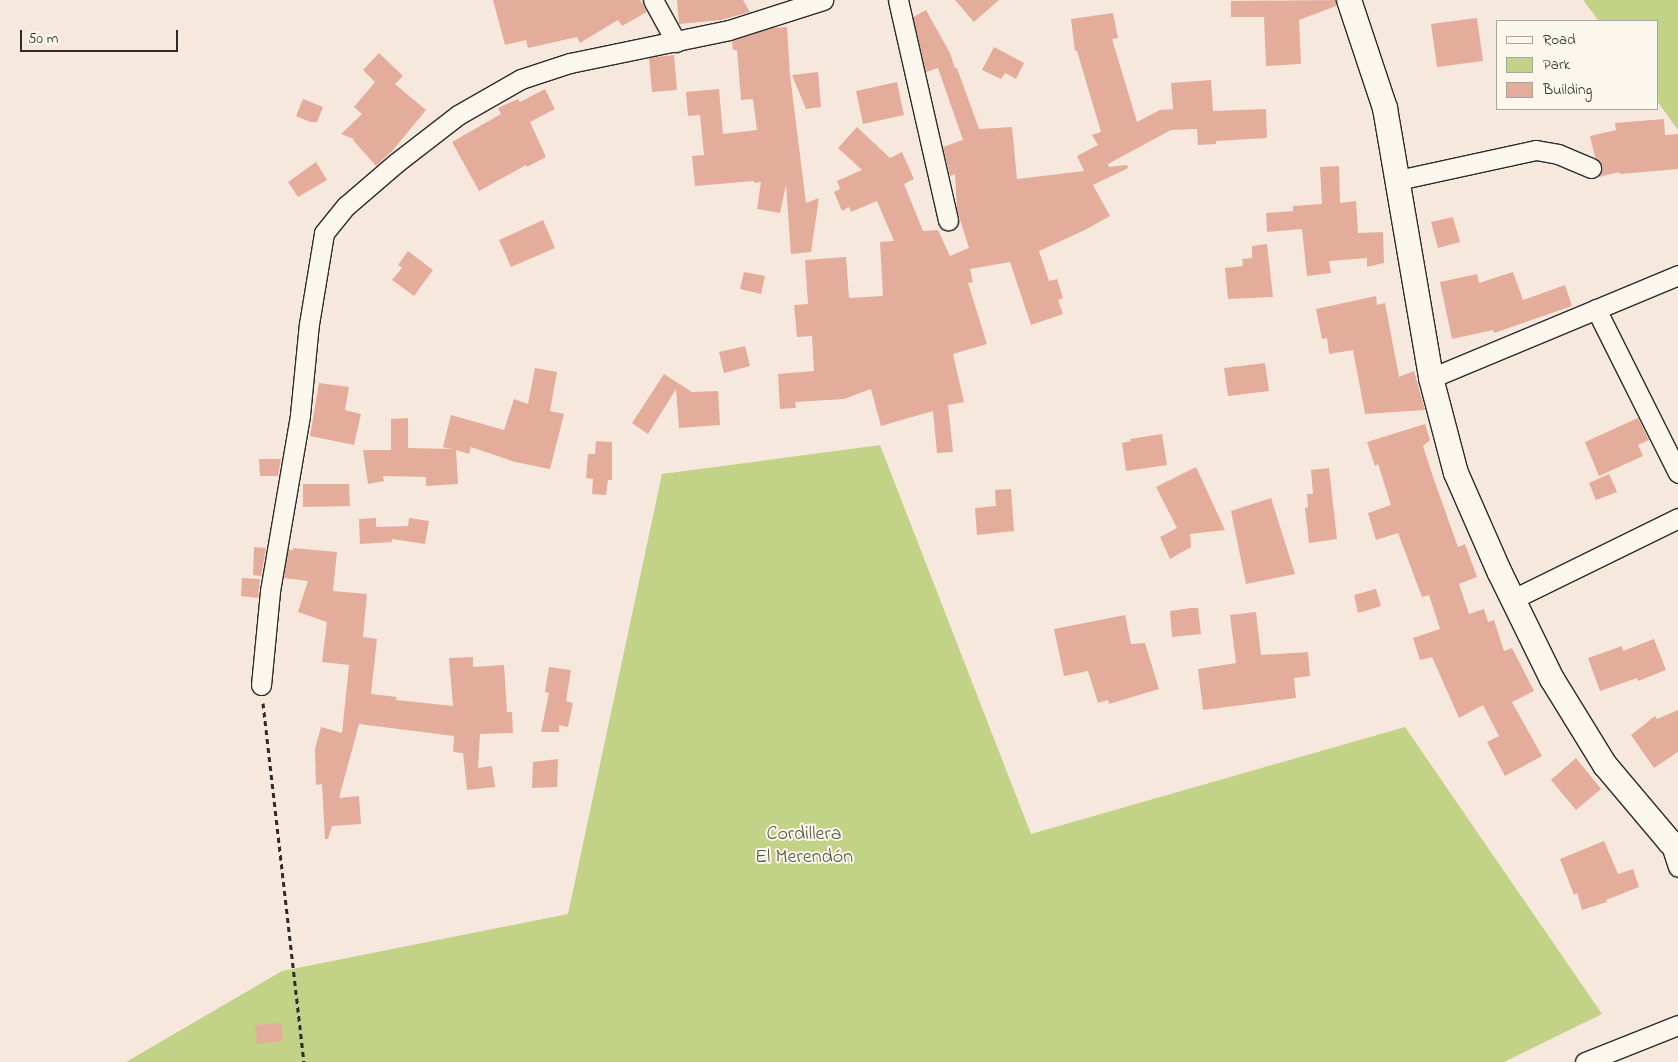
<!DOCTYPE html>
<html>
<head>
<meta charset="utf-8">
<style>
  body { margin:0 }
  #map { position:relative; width:1678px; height:1062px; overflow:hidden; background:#f6e8dc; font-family:"Indie Flower",sans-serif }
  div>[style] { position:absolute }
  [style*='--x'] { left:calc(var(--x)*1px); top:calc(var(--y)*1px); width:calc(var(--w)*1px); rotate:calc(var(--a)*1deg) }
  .green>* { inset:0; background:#c2d387 }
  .building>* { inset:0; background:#e4ad9b }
  .path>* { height:3px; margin-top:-1.5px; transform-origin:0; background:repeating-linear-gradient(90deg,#2b2b2b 0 5px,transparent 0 9px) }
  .roads { filter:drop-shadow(1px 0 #2b2b2b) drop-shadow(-1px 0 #2b2b2b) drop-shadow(0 1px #2b2b2b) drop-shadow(0 -1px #2b2b2b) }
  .minor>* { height:19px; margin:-9.5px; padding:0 9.5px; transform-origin:9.5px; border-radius:9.5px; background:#fbf7ec }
  .tertiary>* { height:24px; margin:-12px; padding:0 12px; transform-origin:12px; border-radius:12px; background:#fbf7ec }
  span { translate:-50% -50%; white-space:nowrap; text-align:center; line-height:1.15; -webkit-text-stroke:4px #fbf7ec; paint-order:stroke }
  .park-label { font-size:20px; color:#515542 }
  .legend { position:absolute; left:1496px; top:20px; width:162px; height:90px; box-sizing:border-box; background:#fbf7ec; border:1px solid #a8a59f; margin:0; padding:6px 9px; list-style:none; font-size:15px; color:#2b2b2b }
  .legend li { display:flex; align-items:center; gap:10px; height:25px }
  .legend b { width:25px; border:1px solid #a8a59f }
  .scale { position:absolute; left:20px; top:30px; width:158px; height:22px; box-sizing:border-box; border:2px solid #2b2b2b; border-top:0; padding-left:6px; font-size:15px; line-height:18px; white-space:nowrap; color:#2b2b2b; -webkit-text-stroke:4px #fbf7ec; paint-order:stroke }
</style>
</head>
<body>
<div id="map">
  <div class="green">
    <div style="clip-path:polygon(1583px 0,1678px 0,1678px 130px,1657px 101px,1657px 21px,1599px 21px)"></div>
    <div style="clip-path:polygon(880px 445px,1031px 834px,1405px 727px,1602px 1014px,1504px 1062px,126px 1062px,282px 971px,568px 914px,662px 474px)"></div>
  </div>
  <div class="building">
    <div style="clip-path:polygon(493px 0,640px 0,647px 12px,622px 26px,618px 20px,580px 43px,577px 37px,528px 48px,526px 40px,505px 45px)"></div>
    <div style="clip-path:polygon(677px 0,743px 0,750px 12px,721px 20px,679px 24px)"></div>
    <div style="clip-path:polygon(955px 0,999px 0,974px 22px)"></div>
    <div style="clip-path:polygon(1336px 0,1336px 6px,1299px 20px,1301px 64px,1266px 66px,1264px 17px,1231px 17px,1231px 1px)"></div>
    <div style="clip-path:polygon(926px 10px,950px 53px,955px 68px,957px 68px,979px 129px,1012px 127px,1017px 179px,1084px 171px,1077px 156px,1098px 145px,1092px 135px,1101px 132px,1077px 51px,1075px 51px,1071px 19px,1113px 13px,1118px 38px,1112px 39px,1137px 122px,1160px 110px,1173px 109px,1171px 83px,1211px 80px,1213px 111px,1266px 109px,1267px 138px,1216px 141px,1216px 144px,1198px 145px,1197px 129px,1171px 130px,1108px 164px,1109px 167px,1127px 165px,1128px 168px,1093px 185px,1110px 216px,1085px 230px,1039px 251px,1049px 281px,1057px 279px,1063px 298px,1058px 300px,1063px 314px,1031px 325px,1010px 262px,970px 269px,973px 282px,968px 283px,987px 344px,953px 354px,964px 402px,948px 405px,953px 452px,937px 453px,933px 411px,881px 426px,871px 389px,844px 399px,795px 402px,796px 408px,780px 409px,778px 374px,814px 371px,812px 336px,797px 337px,794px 305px,808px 304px,805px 260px,846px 257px,849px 298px,883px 296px,880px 242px,894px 241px,877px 201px,851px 212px,849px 207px,842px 211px,834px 192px,840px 189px,837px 181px,862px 170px,838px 148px,857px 127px,890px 158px,902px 152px,914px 179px,904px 184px,923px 231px,938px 230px,950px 256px,969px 248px,957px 210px,955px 174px,950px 176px,943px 147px,963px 140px,938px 68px,926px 72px,913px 17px)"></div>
    <div style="clip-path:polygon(1477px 18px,1483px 61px,1437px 67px,1431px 24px)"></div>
    <div style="clip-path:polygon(787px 27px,790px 75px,806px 203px,819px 198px,811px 252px,791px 254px,786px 185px,780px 213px,757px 209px,761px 182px,754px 183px,754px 181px,695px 186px,692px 156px,704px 155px,700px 115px,688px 116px,686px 92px,719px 89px,723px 134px,757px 130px,753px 99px,741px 100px,737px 50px,733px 50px,732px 41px,772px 28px)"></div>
    <div style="clip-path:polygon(994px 47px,1024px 63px,1016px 79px,1005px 73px,1001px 79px,982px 70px)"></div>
    <div style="clip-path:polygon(379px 53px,403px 76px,395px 84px,426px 110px,393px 150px,376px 166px,353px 140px,354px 139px,341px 134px,362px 114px,354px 107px,375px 82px,363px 70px)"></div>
    <div style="clip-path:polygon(674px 55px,677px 90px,652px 92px,649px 58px)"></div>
    <div style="clip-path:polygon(818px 72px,821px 107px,806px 109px,792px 75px)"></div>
    <div style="clip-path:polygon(897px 82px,904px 115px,863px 124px,856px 91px)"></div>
    <div style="clip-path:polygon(545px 89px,555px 109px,530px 122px,546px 157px,527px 167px,526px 165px,479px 191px,452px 142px,501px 114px,498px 108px,518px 99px,520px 102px)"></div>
    <div style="clip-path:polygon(303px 99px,323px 107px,317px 122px,310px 122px,296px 116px)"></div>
    <div style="clip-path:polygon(1664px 119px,1665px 135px,1678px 134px,1678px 169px,1620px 174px,1619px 172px,1599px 177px,1602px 166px,1595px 157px,1590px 136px,1616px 130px,1615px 123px)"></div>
    <div style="clip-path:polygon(316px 162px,327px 180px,298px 197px,288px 182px)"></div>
    <div style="clip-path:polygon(1339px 166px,1340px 203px,1356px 201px,1358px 233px,1383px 232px,1384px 263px,1367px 267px,1367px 258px,1329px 261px,1331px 273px,1307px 276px,1302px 229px,1267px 232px,1266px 213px,1293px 211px,1293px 206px,1322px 204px,1320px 167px)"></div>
    <div style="clip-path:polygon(1453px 217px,1460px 242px,1438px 248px,1431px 222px)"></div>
    <div style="clip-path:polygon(543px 220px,555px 248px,511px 267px,499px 240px)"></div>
    <div style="clip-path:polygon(1267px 244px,1273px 297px,1228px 299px,1225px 268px,1243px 266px,1242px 259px,1252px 258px,1252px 246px)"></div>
    <div style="clip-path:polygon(408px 251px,433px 270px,414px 296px,392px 280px,402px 268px,398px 265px)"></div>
    <div style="clip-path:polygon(744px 272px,765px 276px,761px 294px,740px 289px)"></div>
    <div style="clip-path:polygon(1513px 272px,1523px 300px,1565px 285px,1572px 306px,1494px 333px,1493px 330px,1452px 339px,1440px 282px,1477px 274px,1479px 283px)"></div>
    <div style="clip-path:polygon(1376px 296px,1377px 305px,1385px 303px,1399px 377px,1414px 371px,1425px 410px,1365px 414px,1353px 350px,1329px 354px,1327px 338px,1322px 339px,1316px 309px)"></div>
    <div style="clip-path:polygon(745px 346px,750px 366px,724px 373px,719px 352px)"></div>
    <div style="clip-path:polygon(1265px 363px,1269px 391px,1228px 396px,1224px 368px)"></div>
    <div style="clip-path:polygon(535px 368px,557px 372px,550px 411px,564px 414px,550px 469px,515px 462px,471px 447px,469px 454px,456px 450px,458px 484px,426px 486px,426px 477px,383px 476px,384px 481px,368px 484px,363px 450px,391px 450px,391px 419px,408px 418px,408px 448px,452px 449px,443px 447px,451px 415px,504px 430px,514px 399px,528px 404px)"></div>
    <div style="clip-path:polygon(664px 374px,692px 392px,718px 391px,720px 425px,679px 428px,676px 389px,648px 434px,632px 423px)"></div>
    <div style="clip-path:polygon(319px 383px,349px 387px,345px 410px,361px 414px,354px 445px,310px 436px)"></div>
    <div style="clip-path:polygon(1638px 418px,1649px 440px,1638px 445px,1643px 456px,1599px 476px,1585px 442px)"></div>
    <div style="clip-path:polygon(1425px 424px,1430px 440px,1423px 446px,1433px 477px,1458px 547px,1465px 544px,1477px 577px,1459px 584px,1469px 614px,1484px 609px,1488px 622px,1494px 620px,1504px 651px,1512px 648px,1534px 691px,1512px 702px,1542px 756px,1505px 776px,1487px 742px,1499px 736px,1483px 705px,1459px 718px,1432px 657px,1420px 660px,1413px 638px,1440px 629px,1429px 595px,1422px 597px,1398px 533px,1376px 540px,1368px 513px,1391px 505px,1378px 464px,1375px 466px,1367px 442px)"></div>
    <div style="clip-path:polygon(1162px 434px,1167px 465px,1126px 471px,1122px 443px,1131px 441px,1130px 439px)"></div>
    <div style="clip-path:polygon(596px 441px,612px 442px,612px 480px,608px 480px,606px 495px,592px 494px,593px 479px,586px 478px,588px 454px,595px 454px)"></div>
    <div style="clip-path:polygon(259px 459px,281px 459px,278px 476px,260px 476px)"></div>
    <div style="clip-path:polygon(1196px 467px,1225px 530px,1190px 534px,1191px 547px,1170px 559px,1160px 537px,1177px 528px,1156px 487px)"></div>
    <div style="clip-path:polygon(1329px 468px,1337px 539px,1309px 543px,1305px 508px,1308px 507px,1307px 494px,1313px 494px,1311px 470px)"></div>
    <div style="clip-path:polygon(1609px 474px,1617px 492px,1596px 500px,1589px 483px)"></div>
    <div style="clip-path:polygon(303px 484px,349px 484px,350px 506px,303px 507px)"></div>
    <div style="clip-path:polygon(1011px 489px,1014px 531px,977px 535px,975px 508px,996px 506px,995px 490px)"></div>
    <div style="clip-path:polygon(1271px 498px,1295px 574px,1246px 584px,1231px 511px)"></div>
    <div style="clip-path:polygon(376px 518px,376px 527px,408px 526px,409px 518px,429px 521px,425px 544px,392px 539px,392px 542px,360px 544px,359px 519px)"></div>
    <div style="clip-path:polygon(254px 547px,266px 548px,261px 576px,253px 575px)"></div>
    <div style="clip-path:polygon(293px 548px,337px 552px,333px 591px,367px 594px,363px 637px,377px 639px,371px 694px,397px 697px,396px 700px,453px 706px,449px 658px,473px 657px,473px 667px,504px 665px,507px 712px,512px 712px,513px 733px,480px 734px,478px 768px,492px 766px,495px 787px,467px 790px,463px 753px,453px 752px,454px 736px,359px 724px,339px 798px,359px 796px,361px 824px,332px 826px,328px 839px,325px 839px,322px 784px,316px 785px,315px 749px,321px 727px,342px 733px,349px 665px,322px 662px,327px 622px,298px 612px,308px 581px,284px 578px,288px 550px,293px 550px)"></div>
    <div style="clip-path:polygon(242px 578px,260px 579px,258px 598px,241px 596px)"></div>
    <div style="clip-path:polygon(1376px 589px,1381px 606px,1358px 613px,1354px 595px)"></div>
    <div style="clip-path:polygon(1191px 608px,1198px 608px,1201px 634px,1172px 637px,1170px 611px)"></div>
    <div style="clip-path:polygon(1256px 612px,1261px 655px,1308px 652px,1310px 676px,1294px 678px,1296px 698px,1203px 710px,1198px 669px,1236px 663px,1230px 615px)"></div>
    <div style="clip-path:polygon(1125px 615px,1131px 644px,1145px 643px,1159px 689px,1109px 704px,1108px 700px,1098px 703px,1088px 671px,1064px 676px,1054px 629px)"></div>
    <div style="clip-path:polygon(1654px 639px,1666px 670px,1638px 681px,1637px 678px,1600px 691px,1588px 658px,1622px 646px,1623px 651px)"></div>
    <div style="clip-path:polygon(549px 667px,571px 670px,566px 701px,573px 703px,568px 727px,559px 725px,559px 732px,541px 732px,549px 693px,545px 692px)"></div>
    <div style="clip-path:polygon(1678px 710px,1678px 752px,1654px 768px,1631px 735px,1655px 716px,1657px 719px)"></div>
    <div style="clip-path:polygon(1576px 758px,1601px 789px,1576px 810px,1551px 780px)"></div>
    <div style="clip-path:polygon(558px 759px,557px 787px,532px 788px,533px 762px)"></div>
    <div style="clip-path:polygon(1604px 841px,1618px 874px,1633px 869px,1639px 887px,1606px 900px,1607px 902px,1582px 910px,1577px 893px,1574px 895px,1560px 859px)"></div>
    <div style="clip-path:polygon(281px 1023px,283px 1041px,257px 1044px,255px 1025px)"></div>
  </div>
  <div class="path">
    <div style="--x:263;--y:703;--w:361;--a:83.5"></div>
  </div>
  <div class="roads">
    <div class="minor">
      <div style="--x:653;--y:0;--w:48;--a:61.3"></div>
      <div style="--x:898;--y:0;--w:226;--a:77.2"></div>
      <div style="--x:1398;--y:180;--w:141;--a:-12.3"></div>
      <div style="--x:1536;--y:150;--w:22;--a:10"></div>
      <div style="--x:1558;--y:154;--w:36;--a:23"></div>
      <div style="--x:1596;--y:309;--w:183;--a:63.4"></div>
      <div style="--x:1431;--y:378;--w:268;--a:-22.6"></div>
      <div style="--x:1513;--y:599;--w:184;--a:-26.1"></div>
      <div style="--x:261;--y:685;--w:94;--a:-84.5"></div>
      <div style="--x:270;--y:591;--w:179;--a:-80.3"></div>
      <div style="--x:300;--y:415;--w:91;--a:-84.4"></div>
      <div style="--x:309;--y:324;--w:92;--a:-80.6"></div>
      <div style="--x:324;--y:233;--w:35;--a:-51"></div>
      <div style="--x:346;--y:206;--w:66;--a:-40.7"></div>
      <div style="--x:396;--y:163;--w:78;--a:-37.7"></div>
      <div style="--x:458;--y:115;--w:73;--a:-29.7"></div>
      <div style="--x:521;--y:79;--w:52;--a:-18.1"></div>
      <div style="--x:570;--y:63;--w:162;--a:-11.7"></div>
      <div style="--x:729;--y:30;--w:99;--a:-17.7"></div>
      <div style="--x:1670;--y:842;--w:26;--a:72"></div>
      <div style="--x:1585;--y:1062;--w:100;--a:-21.7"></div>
    </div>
    <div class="tertiary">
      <div style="--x:1349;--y:0;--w:114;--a:71.6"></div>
      <div style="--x:1385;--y:108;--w:274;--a:80.3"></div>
      <div style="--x:1431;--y:378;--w:98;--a:75.3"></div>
      <div style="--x:1456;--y:473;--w:109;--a:66.3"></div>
      <div style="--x:1500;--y:573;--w:118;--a:63.9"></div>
      <div style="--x:1552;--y:679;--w:101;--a:58.4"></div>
      <div style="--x:1605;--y:765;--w:101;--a:49.8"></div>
      <div style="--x:1670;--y:842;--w:9;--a:32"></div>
    </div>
  </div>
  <div class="park-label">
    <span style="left:804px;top:846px">Cordillera<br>El Merendón</span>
  </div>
  <ul class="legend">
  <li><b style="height:6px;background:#fbf7ec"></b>Road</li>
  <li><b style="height:14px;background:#c2d387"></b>Park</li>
  <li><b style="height:14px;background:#e4ad9b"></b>Building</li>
  </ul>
  <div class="scale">50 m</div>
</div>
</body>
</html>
